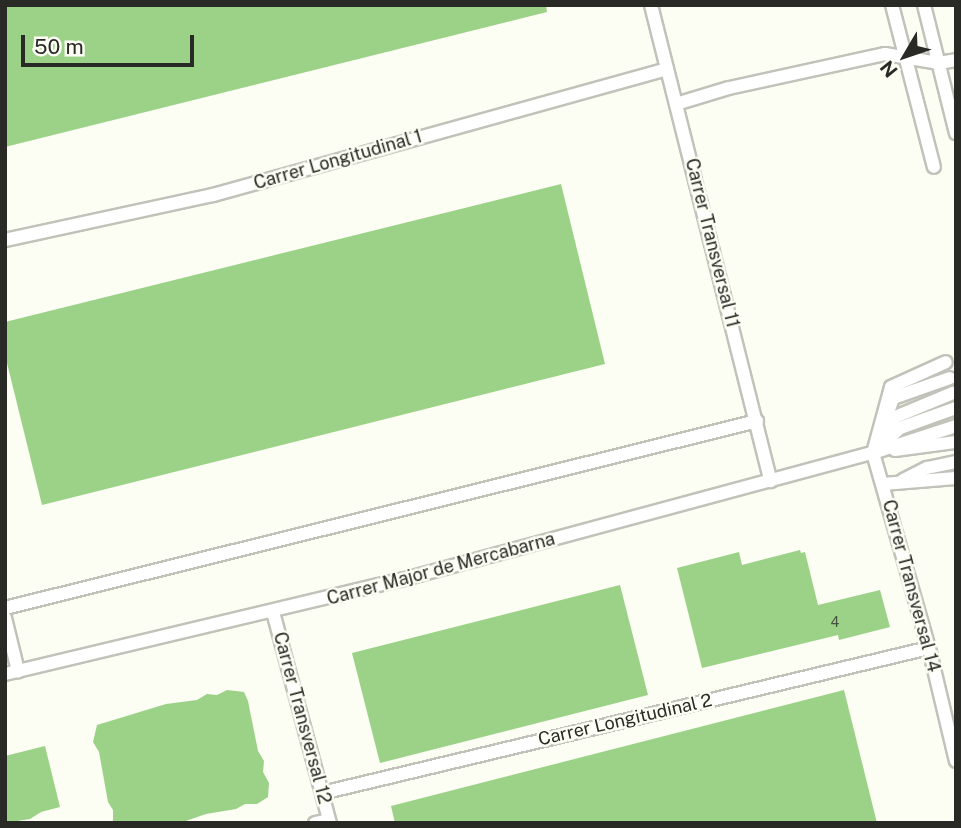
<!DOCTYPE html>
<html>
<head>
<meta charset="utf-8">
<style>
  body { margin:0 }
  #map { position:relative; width:961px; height:828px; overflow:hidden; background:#fcfdf3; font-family:"Public Sans",sans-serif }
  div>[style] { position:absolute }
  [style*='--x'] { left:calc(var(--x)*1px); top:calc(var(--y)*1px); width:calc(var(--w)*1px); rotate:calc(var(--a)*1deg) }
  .building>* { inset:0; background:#9bd287 }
  .roads { filter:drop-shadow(2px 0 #c1c2b9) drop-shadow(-2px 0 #c1c2b9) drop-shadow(0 2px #c1c2b9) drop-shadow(0 -2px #c1c2b9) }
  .lane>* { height:12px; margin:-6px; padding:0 6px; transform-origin:6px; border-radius:6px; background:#fff }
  span { translate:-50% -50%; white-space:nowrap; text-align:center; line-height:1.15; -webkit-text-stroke:5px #fcfdf3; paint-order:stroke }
  .number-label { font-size:14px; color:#46533e }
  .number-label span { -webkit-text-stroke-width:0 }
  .street-label { font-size:18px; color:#292926 }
  .frame { position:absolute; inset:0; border:7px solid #292926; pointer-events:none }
  .north { position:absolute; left:870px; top:21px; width:70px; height:70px; -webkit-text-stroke:5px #fcfdf3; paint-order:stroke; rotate:231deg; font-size:19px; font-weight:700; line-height:28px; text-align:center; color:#292926 }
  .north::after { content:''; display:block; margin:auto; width:24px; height:32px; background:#292926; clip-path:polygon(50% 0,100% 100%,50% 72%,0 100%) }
  .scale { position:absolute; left:21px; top:35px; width:173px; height:32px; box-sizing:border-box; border:4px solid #292926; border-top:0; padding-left:9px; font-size:21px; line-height:24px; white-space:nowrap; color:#292926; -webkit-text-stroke:5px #fcfdf3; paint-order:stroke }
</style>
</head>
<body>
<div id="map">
  <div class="building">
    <div style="clip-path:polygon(5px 5px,546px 5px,547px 12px,5px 147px)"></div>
    <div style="clip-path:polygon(561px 184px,605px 364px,42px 505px,5px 355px,5px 322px)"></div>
    <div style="clip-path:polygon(800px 550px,801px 553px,805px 552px,818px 605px,880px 590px,890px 627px,839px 640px,838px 635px,702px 668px,677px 568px,739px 552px,742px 565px)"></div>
    <div style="clip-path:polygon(620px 585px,648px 695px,380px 763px,352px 653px)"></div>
    <div style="clip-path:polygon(227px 690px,244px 692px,248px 701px,258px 751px,264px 761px,263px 772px,269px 783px,268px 797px,257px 804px,245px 804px,236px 809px,206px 814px,180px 823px,113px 823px,113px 810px,108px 802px,99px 752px,93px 742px,97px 725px,166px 704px,197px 700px,207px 694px,217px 695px)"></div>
    <div style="clip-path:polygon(844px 690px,877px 823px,395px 823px,391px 806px)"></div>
    <div style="clip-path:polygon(45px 746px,60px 807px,41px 812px,30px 819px,5px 823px,5px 756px)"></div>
  </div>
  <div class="roads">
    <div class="lane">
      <div style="--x:651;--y:5;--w:491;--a:75.9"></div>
      <div style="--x:892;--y:5;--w:167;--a:75.5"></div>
      <div style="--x:924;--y:5;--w:132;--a:76"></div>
      <div style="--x:676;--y:104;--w:55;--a:-16.8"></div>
      <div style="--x:729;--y:88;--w:160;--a:-12.3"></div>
      <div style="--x:885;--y:54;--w:55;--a:9.5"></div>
      <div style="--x:939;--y:63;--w:17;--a:-10"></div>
      <div style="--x:5;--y:240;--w:213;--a:-12.2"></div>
      <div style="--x:213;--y:195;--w:471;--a:-15.5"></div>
      <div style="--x:890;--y:407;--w:9;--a:-72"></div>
      <div style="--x:893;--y:398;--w:60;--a:-19.3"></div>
      <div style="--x:881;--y:441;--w:28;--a:-60"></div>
      <div style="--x:895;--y:417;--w:63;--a:-22.5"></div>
      <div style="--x:886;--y:441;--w:19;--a:-43"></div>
      <div style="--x:900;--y:428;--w:59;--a:-19.7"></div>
      <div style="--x:895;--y:450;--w:62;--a:-7.5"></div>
      <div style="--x:873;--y:453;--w:203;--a:74"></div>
      <div style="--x:929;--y:648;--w:116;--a:76.6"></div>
      <div style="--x:873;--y:453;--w:68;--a:-74.7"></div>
      <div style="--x:891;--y:387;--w:60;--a:-24.4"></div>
      <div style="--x:903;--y:480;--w:27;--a:-27"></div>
      <div style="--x:927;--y:468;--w:30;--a:-12"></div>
      <div style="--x:883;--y:484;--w:73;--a:-4.7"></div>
      <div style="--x:5;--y:608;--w:775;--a:-13.96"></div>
      <div style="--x:273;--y:612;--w:219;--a:74.9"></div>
      <div style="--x:5;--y:618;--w:55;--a:76.2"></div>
      <div style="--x:5;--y:674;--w:407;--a:-13.4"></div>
      <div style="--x:401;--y:580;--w:489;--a:-15.1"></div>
      <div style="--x:873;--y:453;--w:87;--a:-18"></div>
      <div style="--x:322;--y:793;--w:624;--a:-13.44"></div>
      <div style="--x:315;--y:823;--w:14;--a:-12"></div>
    </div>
  </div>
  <div class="number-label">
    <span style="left:835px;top:622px">4</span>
  </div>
  <div class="street-label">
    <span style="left:338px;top:160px;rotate:-16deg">Carrer Longitudinal 1</span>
    <span style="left:712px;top:243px;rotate:76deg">Carrer Transversal 11</span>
    <span style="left:441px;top:569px;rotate:-15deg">Carrer Major de Mercabarna</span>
    <span style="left:911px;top:586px;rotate:75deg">Carrer Transversal 14</span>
    <span style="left:302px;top:718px;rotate:75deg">Carrer Transversal 12</span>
    <span style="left:625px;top:720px;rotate:-13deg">Carrer Longitudinal 2</span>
  </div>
  <div class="frame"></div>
  <div class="north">N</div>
  <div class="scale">50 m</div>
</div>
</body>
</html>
